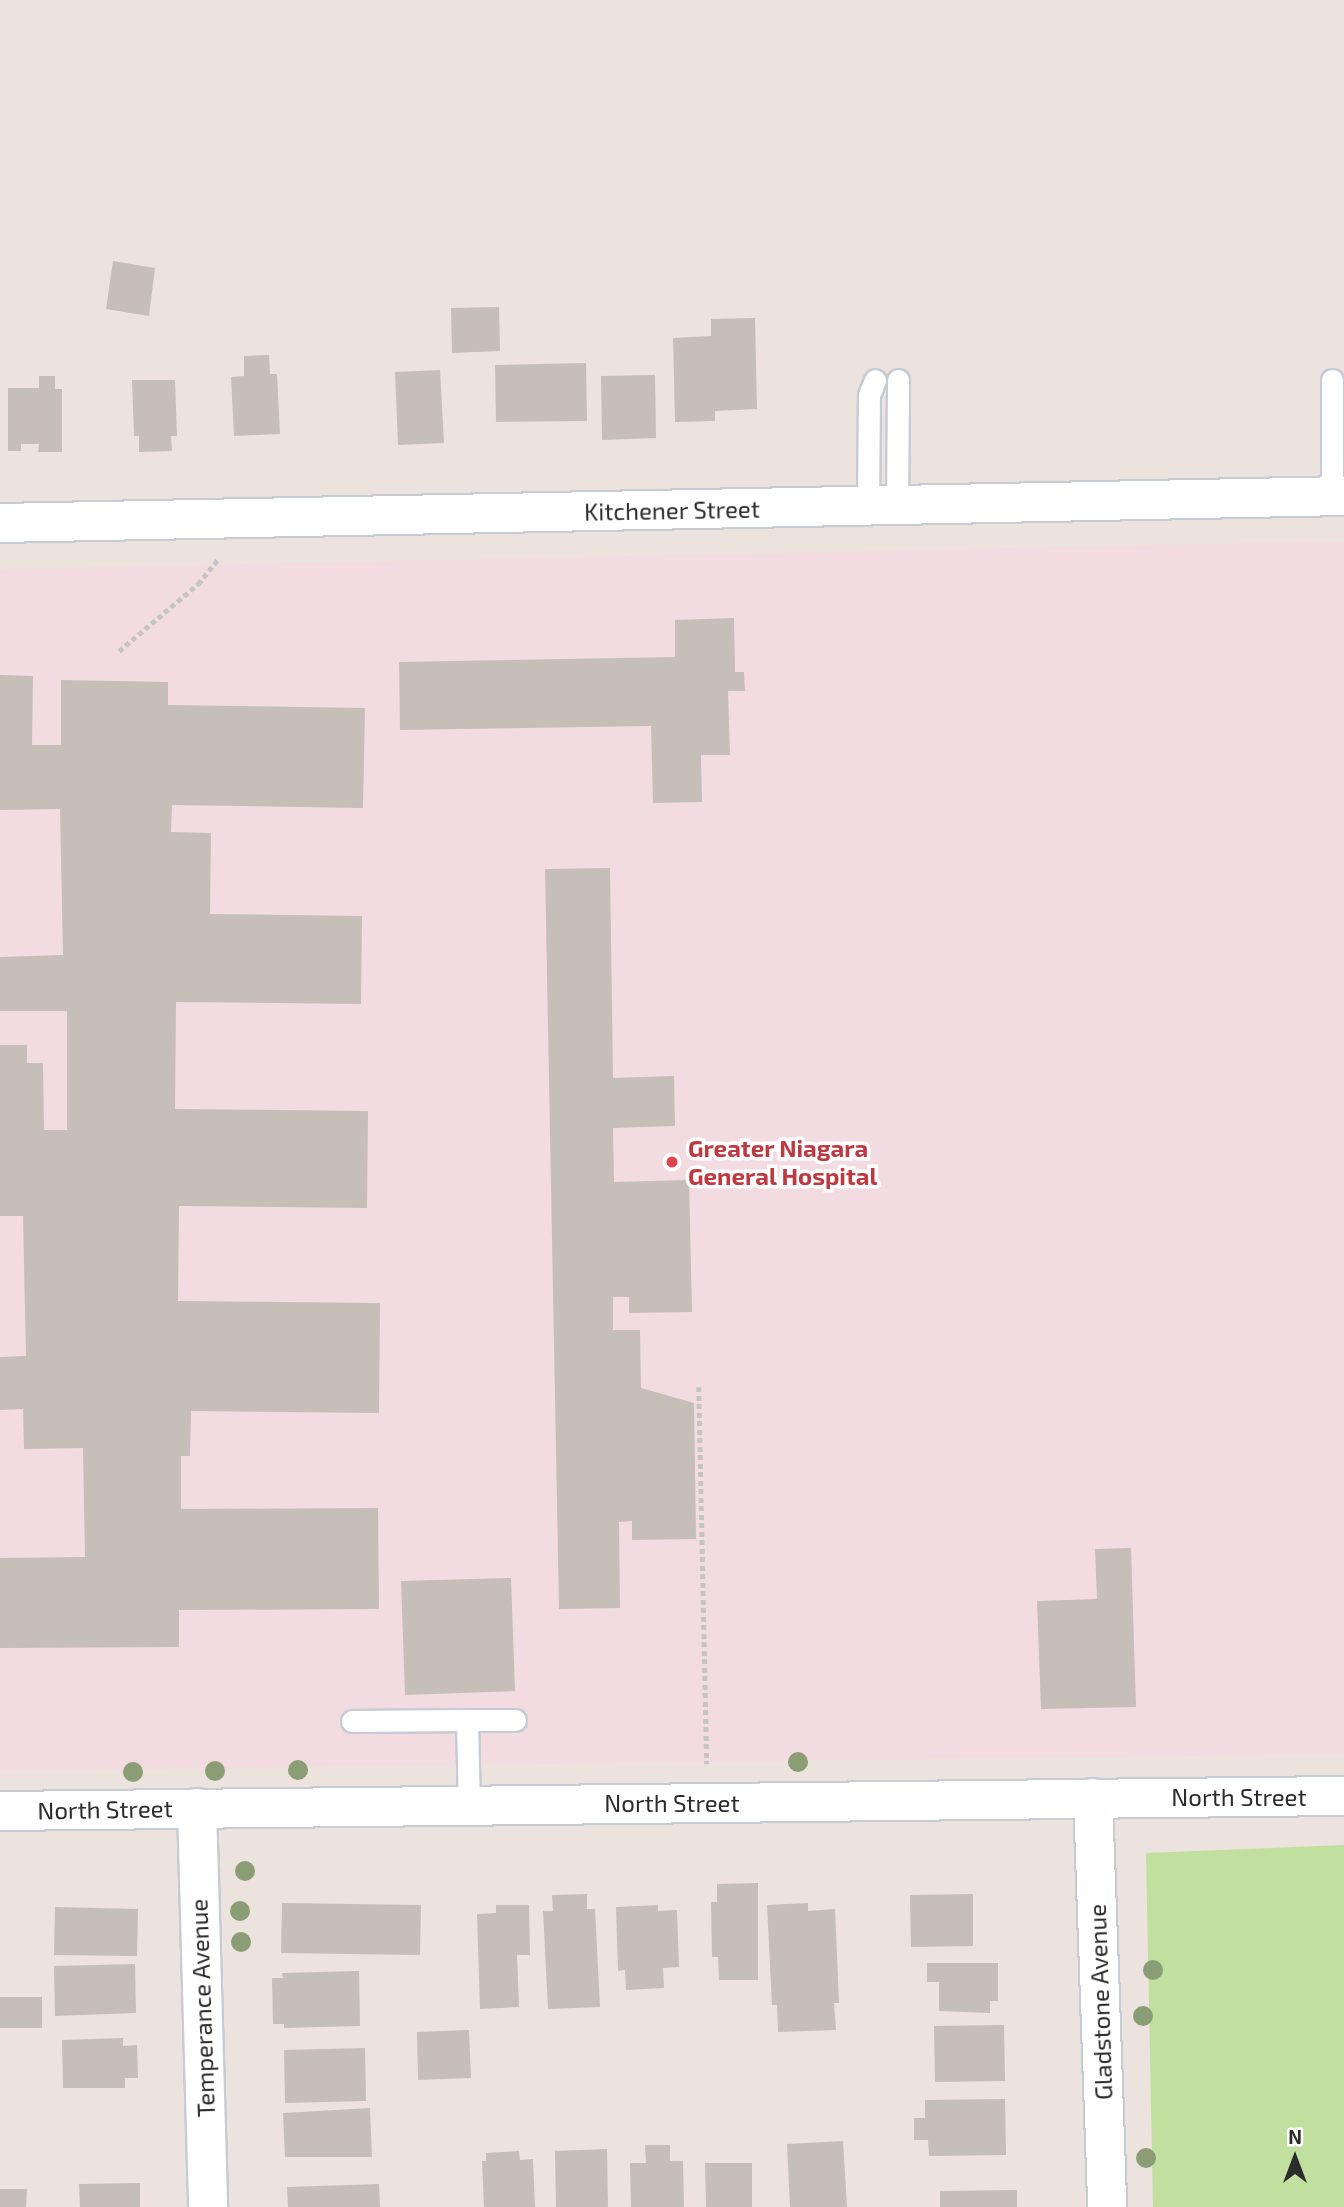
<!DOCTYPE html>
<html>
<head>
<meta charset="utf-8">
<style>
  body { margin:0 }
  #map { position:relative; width:1344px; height:2207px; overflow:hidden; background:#ece3de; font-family:"Exo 2",sans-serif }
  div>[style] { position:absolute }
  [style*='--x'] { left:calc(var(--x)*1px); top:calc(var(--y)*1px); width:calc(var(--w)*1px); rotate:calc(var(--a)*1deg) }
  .medical>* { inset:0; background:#f2dce1 }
  .green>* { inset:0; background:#c1df9e }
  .building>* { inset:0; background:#c5beb9 }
  .path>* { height:4.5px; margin-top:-2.25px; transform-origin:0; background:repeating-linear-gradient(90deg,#c4c4c4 0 5px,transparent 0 8.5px) }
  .roads { filter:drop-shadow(2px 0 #c6cbd4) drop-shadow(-2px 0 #c6cbd4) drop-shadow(0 2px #c6cbd4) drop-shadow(0 -2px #c6cbd4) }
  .service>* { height:21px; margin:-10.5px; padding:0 10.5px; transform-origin:10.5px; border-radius:10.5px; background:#fff }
  .minor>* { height:38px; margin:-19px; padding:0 19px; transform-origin:19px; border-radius:19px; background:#fff }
  .trees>* { width:20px; height:20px; margin:-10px; border-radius:50%; background:#8b9d75 }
  .dots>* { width:19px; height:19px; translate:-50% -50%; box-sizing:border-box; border:4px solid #fff; border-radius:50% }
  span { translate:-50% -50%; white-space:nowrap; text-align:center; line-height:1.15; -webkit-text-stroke:7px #fff; paint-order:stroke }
  .street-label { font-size:24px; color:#2b2b2b }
  .health-label { font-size:24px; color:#be3a42; font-weight:700 }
  .left { translate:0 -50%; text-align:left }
  .north { position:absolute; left:1260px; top:2123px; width:70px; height:70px; -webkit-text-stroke:5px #fff; paint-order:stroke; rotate:0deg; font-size:19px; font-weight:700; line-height:28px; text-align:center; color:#2b2b2b }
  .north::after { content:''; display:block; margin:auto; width:24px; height:32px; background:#2b2b2b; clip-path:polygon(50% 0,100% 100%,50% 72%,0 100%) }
</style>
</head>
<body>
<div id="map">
  <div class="medical">
    <div style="clip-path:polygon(1344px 541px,1344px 1754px,0 1771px,0 569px)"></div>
  </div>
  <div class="green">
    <div style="clip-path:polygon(1344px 1845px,1344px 2207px,1153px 2207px,1146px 1853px)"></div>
  </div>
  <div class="building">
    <div style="clip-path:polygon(113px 261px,155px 268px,149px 316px,106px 309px)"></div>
    <div style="clip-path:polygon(499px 307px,500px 351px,452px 353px,451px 308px)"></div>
    <div style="clip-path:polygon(755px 318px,757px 409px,715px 411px,715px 421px,675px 422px,673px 338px,711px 336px,711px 319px)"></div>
    <div style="clip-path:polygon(269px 355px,270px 374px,277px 374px,280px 434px,234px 436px,231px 377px,244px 376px,244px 356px)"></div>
    <div style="clip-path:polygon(586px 363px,587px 421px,496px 422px,495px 365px)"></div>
    <div style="clip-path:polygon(440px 370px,444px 443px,398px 445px,395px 372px)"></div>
    <div style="clip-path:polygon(655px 375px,656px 438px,602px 440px,601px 376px)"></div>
    <div style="clip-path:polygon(39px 376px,55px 376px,55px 389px,62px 389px,62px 452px,38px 452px,39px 444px,21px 444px,21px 451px,8px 451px,8px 388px,39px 388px)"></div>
    <div style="clip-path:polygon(132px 380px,175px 380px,177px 436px,171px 436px,172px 451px,139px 452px,139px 436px,134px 436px)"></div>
    <div style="clip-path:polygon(734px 618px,735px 672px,744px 672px,745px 691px,728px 691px,730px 755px,701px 755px,702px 802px,653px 803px,651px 726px,400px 730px,399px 662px,675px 657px,675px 620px)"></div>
    <div style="clip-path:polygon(0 675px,33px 676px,32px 745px,61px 745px,61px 680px,168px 682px,168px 705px,365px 708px,363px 808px,172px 805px,171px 832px,211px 833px,210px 914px,362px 916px,361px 1004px,176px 1002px,175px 1109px,368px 1111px,367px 1208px,179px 1206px,178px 1301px,380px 1303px,379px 1413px,191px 1411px,190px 1456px,181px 1456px,181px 1509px,378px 1508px,379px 1609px,179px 1610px,179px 1647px,0 1648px,0 1558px,85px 1557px,83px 1448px,24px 1449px,23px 1409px,0 1410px,0 1357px,26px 1356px,23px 1216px,0 1216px,0 1045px,27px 1045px,27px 1063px,43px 1063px,44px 1130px,67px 1130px,67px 1011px,0 1011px,0 957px,63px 955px,60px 809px,0 810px)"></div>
    <div style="clip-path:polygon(610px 868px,613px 1078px,674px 1076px,675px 1126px,613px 1128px,614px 1182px,689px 1180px,692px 1312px,629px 1313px,629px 1297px,613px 1297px,613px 1330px,640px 1330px,641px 1388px,694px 1403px,696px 1539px,632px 1540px,632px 1521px,619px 1522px,620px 1608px,559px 1609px,545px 869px)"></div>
    <div style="clip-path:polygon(1131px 1548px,1136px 1707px,1041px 1709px,1037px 1601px,1097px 1599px,1095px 1549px)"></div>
    <div style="clip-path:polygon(511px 1578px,515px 1691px,405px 1695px,401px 1581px)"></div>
    <div style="clip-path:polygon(758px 1883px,758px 1980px,719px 1980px,718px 1957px,712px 1957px,711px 1902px,717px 1902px,717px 1884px)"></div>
    <div style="clip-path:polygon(587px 1894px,587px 1909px,595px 1909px,600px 2007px,548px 2009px,543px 1911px,553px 1911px,552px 1895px)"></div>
    <div style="clip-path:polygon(973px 1894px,973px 1946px,911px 1947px,910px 1895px)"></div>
    <div style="clip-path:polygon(282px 1903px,421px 1905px,420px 1955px,281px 1953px)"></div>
    <div style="clip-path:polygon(808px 1903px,808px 1911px,835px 1909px,839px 2003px,834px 2003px,836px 2030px,778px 2032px,777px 2005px,772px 2005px,767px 1905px)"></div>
    <div style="clip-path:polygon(496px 1905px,529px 1905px,530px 1955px,517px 1955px,519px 2007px,480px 2009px,477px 1914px,496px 1913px)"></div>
    <div style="clip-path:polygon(658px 1905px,658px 1911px,677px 1910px,679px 1967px,663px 1968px,664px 1988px,626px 1990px,625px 1970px,618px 1971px,616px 1907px)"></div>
    <div style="clip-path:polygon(55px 1907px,138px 1909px,137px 1956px,54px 1955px)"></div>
    <div style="clip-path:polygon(927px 1963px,998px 1963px,998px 2001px,990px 2001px,990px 2013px,939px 2011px,939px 1982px,927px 1982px)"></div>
    <div style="clip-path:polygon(135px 1964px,136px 2013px,55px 2016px,54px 1966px)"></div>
    <div style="clip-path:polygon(359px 1971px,360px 2026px,284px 2028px,284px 2024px,273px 2024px,272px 1978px,283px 1978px,282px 1973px)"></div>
    <div style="clip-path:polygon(0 1997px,42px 1997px,42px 2028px,0 2028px)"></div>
    <div style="clip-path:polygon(1004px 2025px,1005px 2081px,935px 2082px,934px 2026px)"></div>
    <div style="clip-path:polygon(469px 2030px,471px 2078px,418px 2080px,417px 2032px)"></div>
    <div style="clip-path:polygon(123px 2038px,123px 2046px,137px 2045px,138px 2078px,125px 2078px,125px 2088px,63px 2088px,62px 2040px)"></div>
    <div style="clip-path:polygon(365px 2048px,366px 2101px,285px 2103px,284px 2050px)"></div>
    <div style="clip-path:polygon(1005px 2099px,1006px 2155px,929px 2156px,928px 2140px,914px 2140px,914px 2118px,925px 2118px,925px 2100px)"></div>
    <div style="clip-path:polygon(370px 2108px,372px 2157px,285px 2157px,283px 2113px)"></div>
    <div style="clip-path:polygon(843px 2141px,847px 2207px,790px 2207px,787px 2144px)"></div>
    <div style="clip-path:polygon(645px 2145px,670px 2145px,670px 2161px,683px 2161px,684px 2207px,631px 2207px,630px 2163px,646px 2163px)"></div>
    <div style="clip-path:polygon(607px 2149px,608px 2207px,556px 2207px,555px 2151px)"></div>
    <div style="clip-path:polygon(519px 2151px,520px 2160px,533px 2159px,535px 2207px,484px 2207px,482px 2161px,486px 2161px,486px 2153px)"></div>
    <div style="clip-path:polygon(705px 2163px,752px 2163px,752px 2207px,706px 2207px)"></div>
    <div style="clip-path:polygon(140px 2183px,140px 2207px,80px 2207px,79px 2184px)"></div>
    <div style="clip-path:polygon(379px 2184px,380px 2207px,288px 2207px,287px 2187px)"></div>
    <div style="clip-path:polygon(0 2189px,27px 2189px,26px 2207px,0 2207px)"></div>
    <div style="clip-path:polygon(1017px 2190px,1017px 2207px,940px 2207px,940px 2191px)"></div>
  </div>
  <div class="path">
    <div style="--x:119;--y:651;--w:104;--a:-40.3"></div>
    <div style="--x:198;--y:584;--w:32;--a:-51"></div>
    <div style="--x:699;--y:1387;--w:377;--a:88.8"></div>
  </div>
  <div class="roads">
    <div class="service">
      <div style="--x:1332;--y:497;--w:117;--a:-90"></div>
      <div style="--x:897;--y:505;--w:125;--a:-89.5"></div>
      <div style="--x:868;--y:506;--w:111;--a:-89.5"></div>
      <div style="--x:869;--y:395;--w:16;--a:-68"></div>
      <div style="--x:467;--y:1720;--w:48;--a:0"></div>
      <div style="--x:352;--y:1721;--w:115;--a:-0.5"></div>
      <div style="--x:467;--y:1720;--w:85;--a:88.7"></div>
    </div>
    <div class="minor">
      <div style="--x:0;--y:523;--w:1344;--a:-1.15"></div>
      <div style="--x:1093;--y:1798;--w:409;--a:88"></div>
      <div style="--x:197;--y:1808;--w:399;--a:88.4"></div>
      <div style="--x:0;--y:1811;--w:1344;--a:-0.64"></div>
    </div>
  </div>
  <div class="trees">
    <div style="left:798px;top:1762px"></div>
    <div style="left:298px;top:1770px"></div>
    <div style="left:215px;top:1771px"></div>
    <div style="left:133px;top:1772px"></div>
    <div style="left:245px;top:1871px"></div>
    <div style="left:240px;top:1911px"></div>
    <div style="left:241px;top:1942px"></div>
    <div style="left:1153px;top:1970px"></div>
    <div style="left:1143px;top:2016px"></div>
    <div style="left:1146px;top:2158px"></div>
  </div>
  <div class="dots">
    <div style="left:672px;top:1162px;background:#e0444e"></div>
  </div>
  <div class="street-label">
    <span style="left:672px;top:510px;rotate:-1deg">Kitchener Street</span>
    <span style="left:1239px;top:1797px">North Street</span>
    <span style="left:672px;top:1803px">North Street</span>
    <span style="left:105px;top:1809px;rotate:-1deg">North Street</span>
    <span style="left:1100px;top:2002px;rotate:-92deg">Gladstone Avenue</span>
    <span style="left:202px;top:2008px;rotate:-92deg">Temperance Avenue</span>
  </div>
  <div class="health-label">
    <span class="left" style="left:688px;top:1162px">Greater Niagara<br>General Hospital</span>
  </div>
  <div class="north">N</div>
</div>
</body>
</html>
